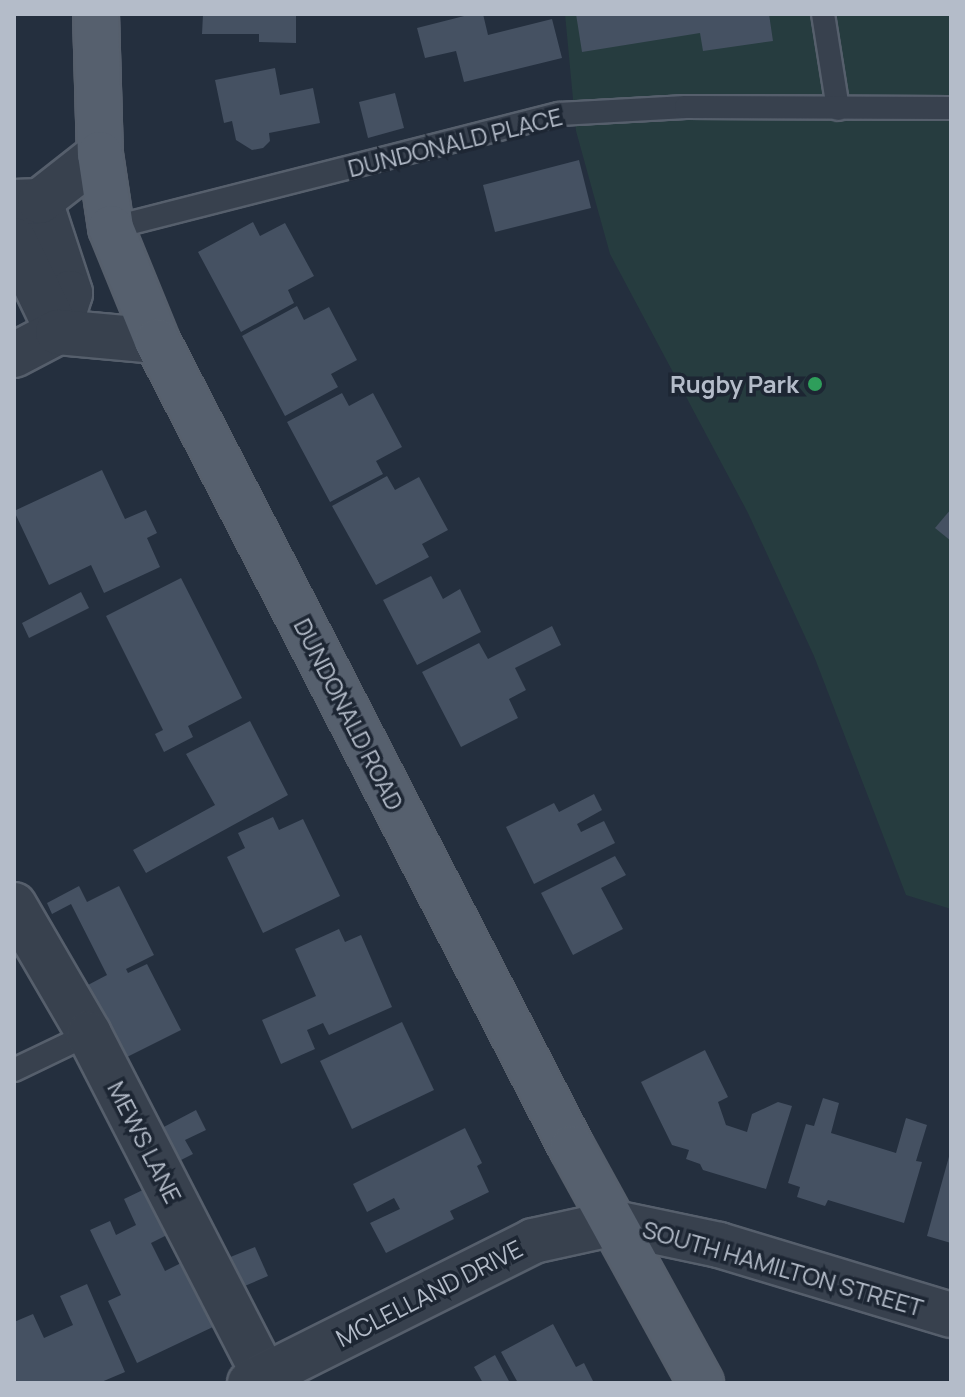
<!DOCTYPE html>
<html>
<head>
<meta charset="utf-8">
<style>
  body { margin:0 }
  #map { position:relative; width:965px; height:1397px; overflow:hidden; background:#242f3e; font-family:Manrope,sans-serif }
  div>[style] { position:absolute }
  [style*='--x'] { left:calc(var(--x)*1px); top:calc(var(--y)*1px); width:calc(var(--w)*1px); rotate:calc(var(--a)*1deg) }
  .green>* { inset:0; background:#263c3f }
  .building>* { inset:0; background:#455162 }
  .roads { filter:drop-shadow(2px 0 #565f6c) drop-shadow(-2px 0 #565f6c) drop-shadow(0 2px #565f6c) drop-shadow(0 -2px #565f6c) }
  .service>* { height:22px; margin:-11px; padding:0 11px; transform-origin:11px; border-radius:11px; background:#38414e }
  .minor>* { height:44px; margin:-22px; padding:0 22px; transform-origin:22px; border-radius:22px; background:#38414e }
  .tertiary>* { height:44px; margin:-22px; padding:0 22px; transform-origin:22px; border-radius:22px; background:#38414e }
  .primary>* { height:44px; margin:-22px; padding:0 22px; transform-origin:22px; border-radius:22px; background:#56606e }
  .dots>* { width:22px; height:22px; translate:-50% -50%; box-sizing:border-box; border:4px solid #1d2633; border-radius:50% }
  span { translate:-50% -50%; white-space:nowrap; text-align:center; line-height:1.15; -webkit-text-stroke:7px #1d2633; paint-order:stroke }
  .street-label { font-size:24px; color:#b4bcc9 }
  .poi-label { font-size:24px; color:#b4bcc9; font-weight:700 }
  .right { translate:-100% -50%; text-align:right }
  .frame { position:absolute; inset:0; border:16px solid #b4bcc9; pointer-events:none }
</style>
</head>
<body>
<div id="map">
  <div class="green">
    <div style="clip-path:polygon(565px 14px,951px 14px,951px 909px,906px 895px,814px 656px,748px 513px,610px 254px,576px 131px)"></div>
  </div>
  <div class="building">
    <div style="clip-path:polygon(203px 14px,296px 14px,296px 43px,259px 42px,259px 34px,202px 34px)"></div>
    <div style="clip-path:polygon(472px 14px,483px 14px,488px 35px,552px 19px,562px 58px,464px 82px,456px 51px,425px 58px,417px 28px)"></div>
    <div style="clip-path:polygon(576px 14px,769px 14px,773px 41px,703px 51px,700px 33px,582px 52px)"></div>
    <div style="clip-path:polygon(275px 68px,280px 95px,313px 88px,320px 123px,269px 133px,270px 141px,263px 148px,252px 150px,236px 140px,232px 121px,224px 123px,215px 80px)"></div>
    <div style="clip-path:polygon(395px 93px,404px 128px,368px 138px,359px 102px)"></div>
    <div style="clip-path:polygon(579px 160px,591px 208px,495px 232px,483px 185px)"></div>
    <div style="clip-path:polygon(253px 222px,260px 236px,285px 223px,314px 276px,288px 290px,294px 303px,241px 332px,198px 252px)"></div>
    <div style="clip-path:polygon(297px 306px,304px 320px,329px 307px,357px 360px,331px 374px,338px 387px,285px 416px,242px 336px)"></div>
    <div style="clip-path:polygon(342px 393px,349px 406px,373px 393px,402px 447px,376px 461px,383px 474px,330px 502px,287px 422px)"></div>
    <div style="clip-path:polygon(102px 470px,125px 519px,146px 510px,157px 533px,147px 538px,160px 567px,104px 593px,91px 565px,49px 585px,14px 511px)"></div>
    <div style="clip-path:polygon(387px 476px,395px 490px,419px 477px,448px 530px,422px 544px,429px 557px,376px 585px,332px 506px)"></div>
    <div style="clip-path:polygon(951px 509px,951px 541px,935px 528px)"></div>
    <div style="clip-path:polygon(431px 576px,443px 599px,460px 589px,481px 632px,417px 665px,383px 600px)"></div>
    <div style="clip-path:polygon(181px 578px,242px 698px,188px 726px,193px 737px,164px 752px,155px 734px,163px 730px,106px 616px)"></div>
    <div style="clip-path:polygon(81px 592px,89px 608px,29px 638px,22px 623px)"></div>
    <div style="clip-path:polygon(552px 626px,561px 645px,515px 668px,526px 690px,509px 699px,518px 718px,461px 747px,422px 672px,479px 643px,488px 659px)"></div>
    <div style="clip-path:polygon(250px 721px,288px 795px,146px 873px,133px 850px,215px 805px,186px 754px)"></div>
    <div style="clip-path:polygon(594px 794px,602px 810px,577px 824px,581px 832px,604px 821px,615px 843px,534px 884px,506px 827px,554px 803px,559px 812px)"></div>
    <div style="clip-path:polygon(273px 817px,279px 830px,303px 819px,340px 896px,263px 933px,227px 857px,245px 848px,238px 833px)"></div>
    <div style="clip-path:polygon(615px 856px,626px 875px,601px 888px,623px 929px,573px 955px,541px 893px)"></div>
    <div style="clip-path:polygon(79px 886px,87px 902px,119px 886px,154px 955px,126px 969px,128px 973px,147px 964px,181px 1030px,123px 1059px,86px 986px,107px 975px,71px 904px,52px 914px,47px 903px)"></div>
    <div style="clip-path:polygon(339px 929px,345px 942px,361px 935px,392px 1007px,329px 1035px,323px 1023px,307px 1030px,315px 1049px,281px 1064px,262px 1020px,316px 996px,295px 949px)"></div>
    <div style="clip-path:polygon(402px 1022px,434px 1090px,352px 1129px,320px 1061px)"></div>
    <div style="clip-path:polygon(705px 1050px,728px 1097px,718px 1102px,726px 1125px,747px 1132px,752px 1114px,778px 1102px,792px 1106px,766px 1189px,703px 1170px,700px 1164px,686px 1159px,689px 1150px,672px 1145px,641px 1082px)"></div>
    <div style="clip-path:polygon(823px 1098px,839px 1103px,831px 1133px,896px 1153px,906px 1118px,927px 1125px,916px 1161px,922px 1162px,904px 1223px,828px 1200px,825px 1206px,797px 1197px,800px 1187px,788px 1183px,806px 1124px,814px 1126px)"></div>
    <div style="clip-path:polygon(196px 1110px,206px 1130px,185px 1140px,193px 1154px,177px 1162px,160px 1129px)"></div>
    <div style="clip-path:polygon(465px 1128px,482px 1163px,477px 1166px,489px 1192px,450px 1211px,454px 1219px,386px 1253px,370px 1223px,400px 1209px,394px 1198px,367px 1212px,353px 1184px)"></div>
    <div style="clip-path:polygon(950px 1153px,951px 1153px,951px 1243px,927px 1236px)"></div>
    <div style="clip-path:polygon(149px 1187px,171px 1233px,151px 1243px,165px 1271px,185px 1261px,215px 1326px,137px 1363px,108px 1301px,121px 1295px,90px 1230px,110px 1221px,116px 1235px,136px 1225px,124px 1199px)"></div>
    <div style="clip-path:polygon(255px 1247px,268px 1276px,240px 1288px,228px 1258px)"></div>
    <div style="clip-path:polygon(87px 1284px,125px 1372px,99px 1383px,14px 1383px,14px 1322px,33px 1314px,44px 1338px,73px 1325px,60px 1296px)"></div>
    <div style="clip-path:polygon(553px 1324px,576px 1367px,584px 1363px,594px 1383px,518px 1383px,501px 1352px)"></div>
    <div style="clip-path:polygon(495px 1355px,510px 1383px,483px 1383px,474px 1367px)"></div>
  </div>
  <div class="roads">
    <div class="service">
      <div style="--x:823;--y:14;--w:96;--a:81"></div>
      <div style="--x:111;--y:228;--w:462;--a:-14.3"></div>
      <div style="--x:559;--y:114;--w:127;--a:-3.2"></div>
      <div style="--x:686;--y:107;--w:265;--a:0.2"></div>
      <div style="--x:14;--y:1070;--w:83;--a:-25.6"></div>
    </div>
    <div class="minor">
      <div style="--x:40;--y:201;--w:97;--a:71.9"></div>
      <div style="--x:70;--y:293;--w:41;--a:107.1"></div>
      <div style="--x:14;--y:202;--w:26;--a:-2"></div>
      <div style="--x:40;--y:201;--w:76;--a:-38.1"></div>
      <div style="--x:14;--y:240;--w:102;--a:64.4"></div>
      <div style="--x:14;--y:355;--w:50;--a:-27.6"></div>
      <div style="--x:58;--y:332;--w:99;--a:5.2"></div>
      <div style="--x:14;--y:905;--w:149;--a:59.8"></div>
      <div style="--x:89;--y:1034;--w:392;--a:62.8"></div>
    </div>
    <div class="tertiary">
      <div style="--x:250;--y:1383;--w:317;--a:-26.6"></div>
      <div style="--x:533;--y:1241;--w:84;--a:-12.4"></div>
      <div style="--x:615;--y:1223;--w:106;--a:11.9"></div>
      <div style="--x:719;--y:1245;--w:242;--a:16.8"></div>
    </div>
    <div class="primary">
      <div style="--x:96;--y:14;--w:140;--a:88.4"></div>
      <div style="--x:100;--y:154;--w:75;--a:81.5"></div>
      <div style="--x:111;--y:228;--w:122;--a:67.8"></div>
      <div style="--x:157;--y:341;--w:907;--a:62.79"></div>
      <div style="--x:572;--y:1148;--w:268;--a:61.2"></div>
    </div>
  </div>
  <div class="dots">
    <div style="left:815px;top:384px;background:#2e9e5b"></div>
  </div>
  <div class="street-label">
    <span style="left:455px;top:142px;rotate:-14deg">DUNDONALD PLACE</span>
    <span style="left:349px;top:714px;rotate:63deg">DUNDONALD ROAD</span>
    <span style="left:145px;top:1142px;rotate:63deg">MEWS LANE</span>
    <span style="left:783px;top:1268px;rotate:16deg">SOUTH HAMILTON STREET</span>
    <span style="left:429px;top:1293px;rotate:-27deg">MCLELLAND DRIVE</span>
  </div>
  <div class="poi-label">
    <span class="right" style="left:799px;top:384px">Rugby Park</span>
  </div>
  <div class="frame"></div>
</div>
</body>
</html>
